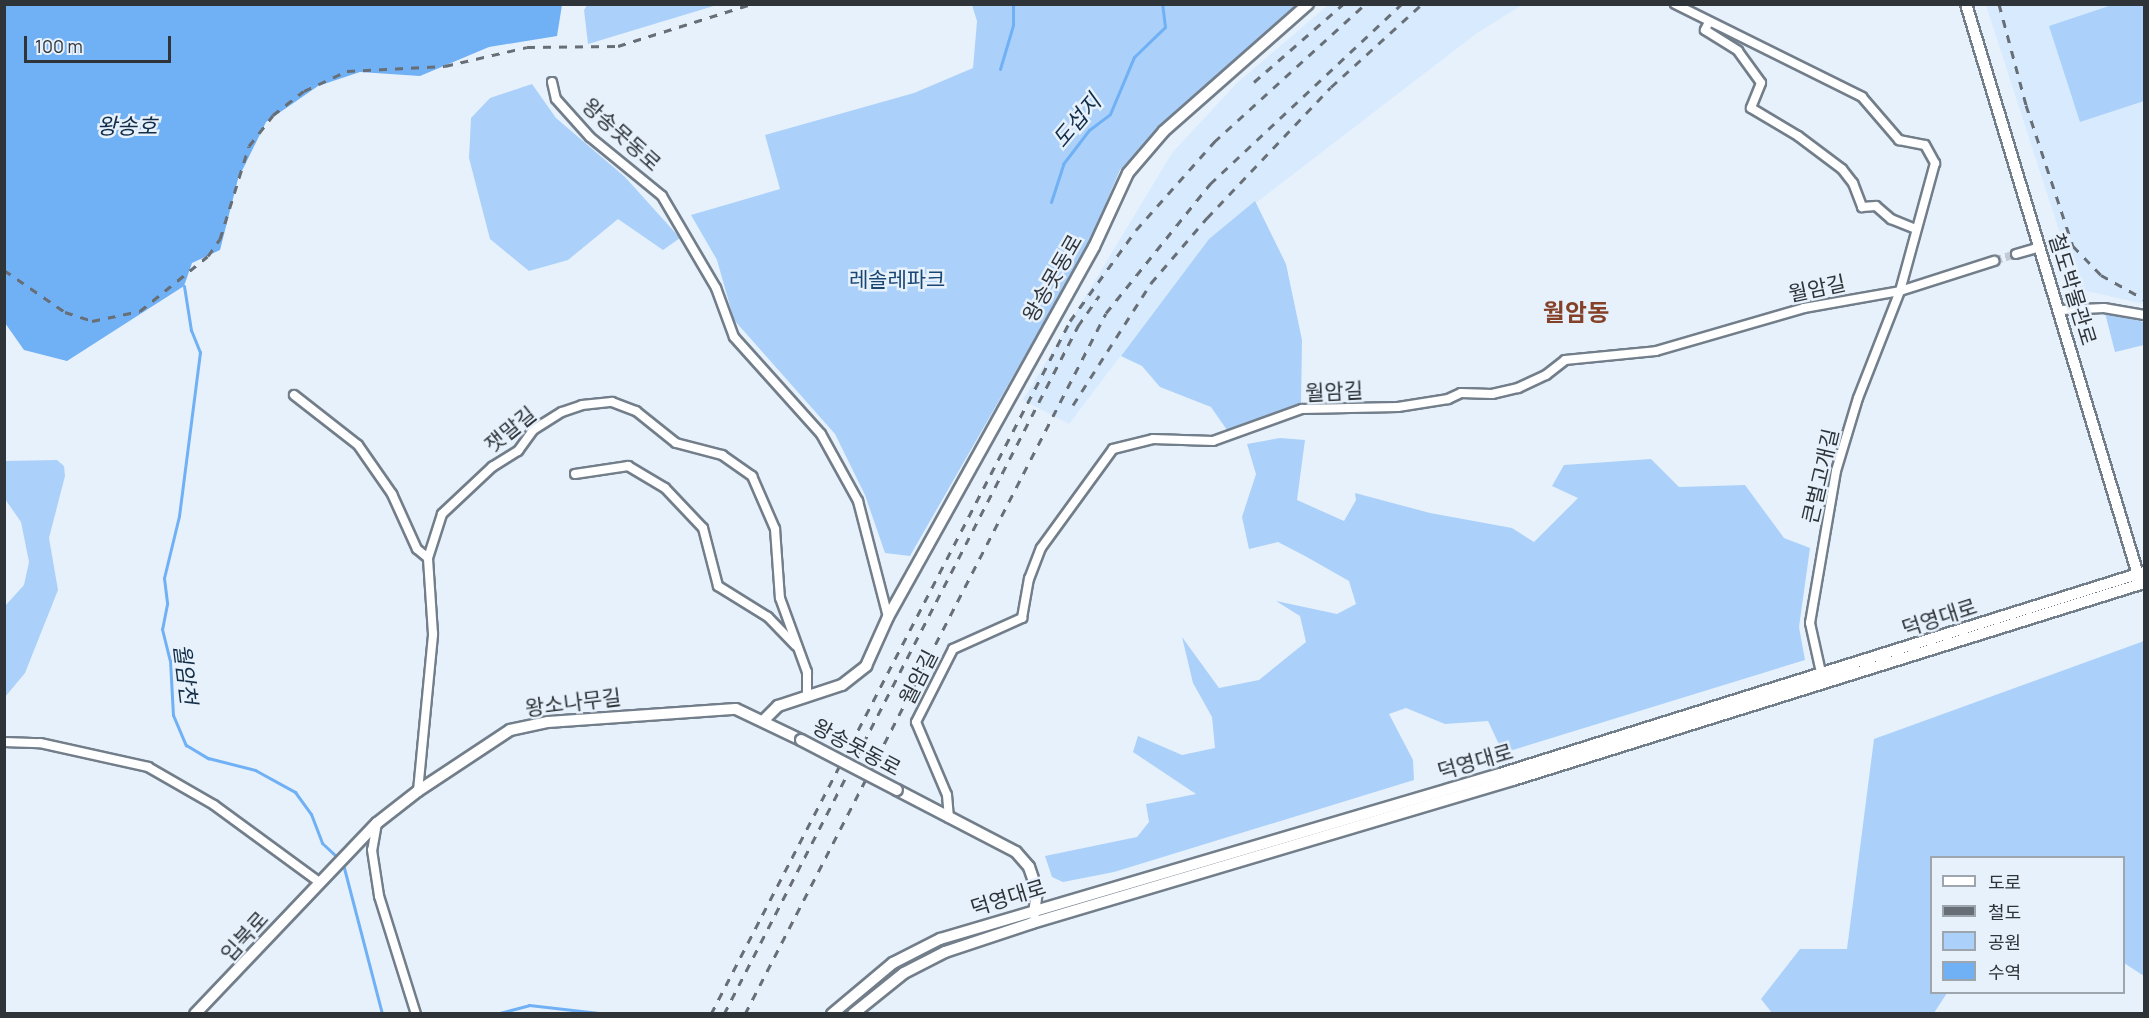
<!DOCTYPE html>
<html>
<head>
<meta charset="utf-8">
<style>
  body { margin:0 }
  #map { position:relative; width:2149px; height:1018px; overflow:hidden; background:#e7f1fc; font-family:Manrope,"Noto Sans KR",sans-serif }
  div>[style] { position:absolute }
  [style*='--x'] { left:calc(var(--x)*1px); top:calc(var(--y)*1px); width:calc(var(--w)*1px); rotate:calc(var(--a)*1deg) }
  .built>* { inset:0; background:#d7eafe }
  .green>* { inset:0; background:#abd1fa }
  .water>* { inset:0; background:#70b0f4 }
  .stream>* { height:3px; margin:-1.5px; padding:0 1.5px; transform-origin:1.5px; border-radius:1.5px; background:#70b0f4 }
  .minor-tunnel>* { height:8px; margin-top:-4px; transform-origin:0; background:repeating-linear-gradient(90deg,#c2cbd5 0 8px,transparent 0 12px) }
  .roads { filter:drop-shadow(2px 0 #727e8a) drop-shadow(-2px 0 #727e8a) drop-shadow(0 2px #727e8a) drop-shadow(0 -2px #727e8a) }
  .minor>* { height:8px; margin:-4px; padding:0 4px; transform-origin:4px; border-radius:4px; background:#fff }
  .tertiary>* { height:10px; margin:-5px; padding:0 5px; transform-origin:5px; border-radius:5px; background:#fff }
  .rail>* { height:3px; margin-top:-1.5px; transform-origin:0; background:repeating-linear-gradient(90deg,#686e75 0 8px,transparent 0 16px) }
  .bridges { filter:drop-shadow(2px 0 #727e8a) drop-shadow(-2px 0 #727e8a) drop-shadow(0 2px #727e8a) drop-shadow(0 -2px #727e8a) }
  .tertiary-bridge>* { height:10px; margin:-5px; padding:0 5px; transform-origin:5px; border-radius:5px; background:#fff }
  span { translate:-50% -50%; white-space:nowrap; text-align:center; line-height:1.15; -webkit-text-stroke:5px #e7f1fc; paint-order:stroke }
  .street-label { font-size:21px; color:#2f3439 }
  .park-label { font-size:21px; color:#194672 }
  .water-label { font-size:22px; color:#122d47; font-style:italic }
  .quarter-label { font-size:24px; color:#854128; font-weight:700 }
  .frame { position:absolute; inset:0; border:6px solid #2f3439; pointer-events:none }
  .legend { position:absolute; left:1930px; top:856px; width:195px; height:138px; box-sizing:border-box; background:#e7f1fc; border:2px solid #9da5ae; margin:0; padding:8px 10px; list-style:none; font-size:18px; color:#2f3439 }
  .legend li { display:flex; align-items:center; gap:12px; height:30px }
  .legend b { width:30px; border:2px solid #9da5ae }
  .scale { position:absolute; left:24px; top:36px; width:147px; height:27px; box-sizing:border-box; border:3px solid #2f3439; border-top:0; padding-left:8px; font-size:18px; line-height:21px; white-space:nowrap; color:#2f3439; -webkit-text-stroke:4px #e7f1fc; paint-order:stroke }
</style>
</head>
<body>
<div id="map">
  <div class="built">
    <div style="clip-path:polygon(1328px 5px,1522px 5px,1477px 33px,1209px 239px,1069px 424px,1023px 400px,1172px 153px,1237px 83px)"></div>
    <div style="clip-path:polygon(1986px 5px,2144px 5px,2144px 304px,2078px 289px)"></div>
  </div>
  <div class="green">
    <div style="clip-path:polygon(2115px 4px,2144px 5px,2144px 101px,2080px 122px,2049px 26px)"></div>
    <div style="clip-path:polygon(587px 5px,587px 4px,717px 5px,588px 44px,584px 10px)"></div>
    <div style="clip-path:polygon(972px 5px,1301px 5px,1159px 129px,1120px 170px,1087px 247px,910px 556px,885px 553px,865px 495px,835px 434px,734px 320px,717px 260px,691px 215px,780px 189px,765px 135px,914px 93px,973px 68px,977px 21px)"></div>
    <div style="clip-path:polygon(532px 84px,556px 118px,625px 177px,680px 238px,663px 250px,618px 219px,568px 260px,529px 271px,490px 239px,469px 158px,471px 118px,490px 98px)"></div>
    <div style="clip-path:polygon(1255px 201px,1286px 264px,1302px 340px,1301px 405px,1227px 430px,1211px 407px,1160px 387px,1142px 366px,1121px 356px,1209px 239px)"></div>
    <div style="clip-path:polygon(2105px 313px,2144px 322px,2144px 345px,2115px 352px)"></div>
    <div style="clip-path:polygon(1280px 438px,1305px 440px,1297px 500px,1344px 521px,1356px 500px,1355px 493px,1430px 513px,1512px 528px,1534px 542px,1578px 498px,1552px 486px,1564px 465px,1651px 459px,1679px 487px,1745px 485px,1784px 538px,1810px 548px,1799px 627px,1805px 660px,1503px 753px,1488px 721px,1445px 724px,1406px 708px,1389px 714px,1413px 760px,1414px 780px,1114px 872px,1063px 882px,1052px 877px,1045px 856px,1137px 837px,1149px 822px,1146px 804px,1196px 794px,1133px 752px,1138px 736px,1182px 755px,1215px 748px,1212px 717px,1193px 683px,1182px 637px,1219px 688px,1259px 680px,1306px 642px,1300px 616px,1276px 601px,1337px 614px,1356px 604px,1349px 581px,1305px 556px,1278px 542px,1249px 549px,1242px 517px,1256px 474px,1247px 444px)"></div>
    <div style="clip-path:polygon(57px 460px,64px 466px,65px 476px,49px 538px,58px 590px,25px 673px,5px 697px,5px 606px,24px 585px,29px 562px,21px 522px,5px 499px,5px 461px)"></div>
    <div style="clip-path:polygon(2144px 641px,2144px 976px,2124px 963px,2124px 858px,1932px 858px,1932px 992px,1947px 993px,1934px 1013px,1772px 1013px,1761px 999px,1800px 949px,1847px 949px,1874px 739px)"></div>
  </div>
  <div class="water">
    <div style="clip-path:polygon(4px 5px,5px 4px,562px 5px,557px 36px,489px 47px,420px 76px,360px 72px,318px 86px,266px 122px,238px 179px,220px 250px,192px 263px,184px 286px,67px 361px,24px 350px,5px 323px)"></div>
  </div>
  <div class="stream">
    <div style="--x:1000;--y:69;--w:46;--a:-73.5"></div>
    <div style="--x:1013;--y:25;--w:21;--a:-90"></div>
    <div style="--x:1051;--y:202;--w:40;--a:-72"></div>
    <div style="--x:1063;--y:164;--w:43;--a:-52.6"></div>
    <div style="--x:1089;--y:130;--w:26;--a:-37"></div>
    <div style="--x:1110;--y:114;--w:62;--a:-67.2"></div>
    <div style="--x:1134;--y:57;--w:43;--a:-44.1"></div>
    <div style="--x:1165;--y:27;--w:23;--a:-97"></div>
    <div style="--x:184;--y:286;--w:45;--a:81"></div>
    <div style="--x:191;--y:330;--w:24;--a:68"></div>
    <div style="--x:200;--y:352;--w:165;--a:97.3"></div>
    <div style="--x:179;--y:516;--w:64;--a:103.6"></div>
    <div style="--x:164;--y:578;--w:26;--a:83"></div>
    <div style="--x:167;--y:604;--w:25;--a:101"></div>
    <div style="--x:162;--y:629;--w:32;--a:76"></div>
    <div style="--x:170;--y:660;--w:55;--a:86.9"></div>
    <div style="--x:173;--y:715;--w:33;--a:67"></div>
    <div style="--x:186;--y:745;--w:26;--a:31"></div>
    <div style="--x:208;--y:758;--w:49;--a:14.3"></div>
    <div style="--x:255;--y:770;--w:46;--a:28.8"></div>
    <div style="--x:295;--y:792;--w:27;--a:54"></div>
    <div style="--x:311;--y:814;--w:31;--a:69"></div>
    <div style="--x:322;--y:843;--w:23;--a:43"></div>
    <div style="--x:343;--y:864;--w:155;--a:75.4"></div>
    <div style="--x:496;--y:1014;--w:34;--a:-15"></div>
    <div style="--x:529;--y:1005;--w:79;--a:6.6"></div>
  </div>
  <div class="minor-tunnel">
    <div style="--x:1994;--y:261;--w:23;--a:-18"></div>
  </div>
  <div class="roads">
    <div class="minor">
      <div style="--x:1675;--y:4;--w:209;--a:26.4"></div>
      <div style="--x:1862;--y:97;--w:57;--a:49.3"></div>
      <div style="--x:1899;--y:140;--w:26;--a:11"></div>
      <div style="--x:1925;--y:145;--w:21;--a:61"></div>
      <div style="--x:1935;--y:163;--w:133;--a:105.3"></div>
      <div style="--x:1900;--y:291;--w:115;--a:111.4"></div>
      <div style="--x:1858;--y:398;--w:76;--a:106.8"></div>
      <div style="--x:1836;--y:471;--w:154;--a:99.7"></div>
      <div style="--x:1810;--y:623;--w:55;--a:77.5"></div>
      <div style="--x:1709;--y:22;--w:9;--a:117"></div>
      <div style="--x:1705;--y:30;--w:39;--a:32"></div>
      <div style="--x:1738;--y:51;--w:39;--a:54"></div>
      <div style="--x:1761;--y:83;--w:27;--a:112"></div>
      <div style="--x:1751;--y:108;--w:55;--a:30.8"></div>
      <div style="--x:1798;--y:136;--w:55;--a:36.9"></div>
      <div style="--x:1842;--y:169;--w:18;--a:52"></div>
      <div style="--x:1853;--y:183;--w:26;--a:69"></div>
      <div style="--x:1862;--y:207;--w:14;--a:-4"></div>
      <div style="--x:1876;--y:206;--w:20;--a:41"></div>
      <div style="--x:1891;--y:219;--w:27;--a:22"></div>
      <div style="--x:552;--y:82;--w:17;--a:77"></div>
      <div style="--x:556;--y:99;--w:51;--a:48.2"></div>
      <div style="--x:590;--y:137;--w:93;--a:39.3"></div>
      <div style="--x:662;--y:196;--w:107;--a:59.6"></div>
      <div style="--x:716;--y:288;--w:52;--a:69.8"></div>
      <div style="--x:734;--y:337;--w:130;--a:48.1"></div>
      <div style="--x:821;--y:434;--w:77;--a:61.1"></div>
      <div style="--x:858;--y:501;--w:120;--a:75.5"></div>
      <div style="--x:2016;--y:254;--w:25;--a:-16"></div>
      <div style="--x:2061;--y:310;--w:43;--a:-2.7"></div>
      <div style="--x:2104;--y:308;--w:41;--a:9.9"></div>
      <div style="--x:294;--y:395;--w:81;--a:38"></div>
      <div style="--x:358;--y:445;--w:60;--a:55.2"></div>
      <div style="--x:392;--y:494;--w:60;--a:65.6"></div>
      <div style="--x:417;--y:549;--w:14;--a:39"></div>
      <div style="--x:575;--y:474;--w:54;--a:-8.6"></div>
      <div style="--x:628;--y:466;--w:43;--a:30.7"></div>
      <div style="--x:665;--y:488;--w:55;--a:46.5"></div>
      <div style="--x:703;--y:528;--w:60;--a:75.5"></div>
      <div style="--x:718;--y:586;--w:59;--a:31.8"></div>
      <div style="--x:768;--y:617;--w:40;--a:46"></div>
      <div style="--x:4;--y:742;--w:36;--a:2"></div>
      <div style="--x:40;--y:743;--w:111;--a:12.5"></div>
      <div style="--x:148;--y:767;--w:76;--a:29.9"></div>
      <div style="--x:214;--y:805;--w:129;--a:36.2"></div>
      <div style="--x:418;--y:791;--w:158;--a:-84.5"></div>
      <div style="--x:433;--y:634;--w:76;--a:-93.8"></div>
      <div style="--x:428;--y:558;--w:46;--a:-72.3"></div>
      <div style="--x:442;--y:514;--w:69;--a:-43.2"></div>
      <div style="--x:492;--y:467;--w:31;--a:-32"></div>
      <div style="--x:518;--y:451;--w:26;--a:-54"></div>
      <div style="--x:533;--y:430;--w:34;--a:-32"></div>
      <div style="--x:562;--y:412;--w:21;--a:-19"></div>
      <div style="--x:582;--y:405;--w:30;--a:-6"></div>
      <div style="--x:612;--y:402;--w:26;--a:21"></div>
      <div style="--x:636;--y:411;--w:51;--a:38.7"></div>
      <div style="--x:676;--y:443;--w:48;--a:14.6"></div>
      <div style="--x:722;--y:455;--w:37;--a:35"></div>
      <div style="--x:752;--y:476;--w:58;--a:66.5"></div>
      <div style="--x:775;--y:529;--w:69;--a:85.9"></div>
      <div style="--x:780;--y:598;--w:79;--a:70"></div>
      <div style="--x:807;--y:672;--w:24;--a:90"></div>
      <div style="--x:949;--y:818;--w:23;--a:-95"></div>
      <div style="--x:947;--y:795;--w:79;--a:-113"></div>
      <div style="--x:916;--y:722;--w:82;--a:-63.1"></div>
      <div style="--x:953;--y:649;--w:76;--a:-24.2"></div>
      <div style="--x:1022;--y:618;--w:40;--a:-80"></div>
      <div style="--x:1029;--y:579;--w:33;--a:-69"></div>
      <div style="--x:1041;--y:548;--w:122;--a:-54"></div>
      <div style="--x:1113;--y:449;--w:41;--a:-14"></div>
      <div style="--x:1153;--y:439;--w:60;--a:1.9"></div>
      <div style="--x:1213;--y:441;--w:95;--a:-19.8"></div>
      <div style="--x:1302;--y:409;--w:96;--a:-1.2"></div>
      <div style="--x:1398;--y:407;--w:51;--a:-9.1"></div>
      <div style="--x:1448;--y:399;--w:14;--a:-25"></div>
      <div style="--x:1461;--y:393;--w:31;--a:2"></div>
      <div style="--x:1492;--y:394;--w:27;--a:-13"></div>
      <div style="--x:1518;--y:388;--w:31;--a:-25"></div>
      <div style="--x:1546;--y:375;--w:24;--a:-38"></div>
      <div style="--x:1565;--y:360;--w:91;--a:-5.6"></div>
      <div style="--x:1656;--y:351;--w:154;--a:-16.2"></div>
      <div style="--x:1804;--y:308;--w:97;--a:-10"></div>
      <div style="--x:1900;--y:291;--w:99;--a:-17.7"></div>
      <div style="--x:377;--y:823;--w:27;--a:100"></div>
      <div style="--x:372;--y:850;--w:47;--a:81.3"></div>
      <div style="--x:379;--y:896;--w:124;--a:72.6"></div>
    </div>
    <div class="tertiary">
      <div style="--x:1966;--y:4;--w:600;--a:73.23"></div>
      <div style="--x:764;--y:720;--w:20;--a:-45"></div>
      <div style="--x:778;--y:706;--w:67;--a:-18.2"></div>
      <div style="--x:842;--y:685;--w:31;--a:-38"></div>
      <div style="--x:866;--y:666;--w:54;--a:-65.8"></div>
      <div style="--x:888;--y:617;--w:423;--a:-60.9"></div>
      <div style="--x:1094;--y:247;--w:81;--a:-65.3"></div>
      <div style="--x:1128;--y:173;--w:55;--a:-49.4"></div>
      <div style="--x:1164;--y:131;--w:192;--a:-41.4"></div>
      <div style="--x:897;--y:790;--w:134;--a:27.5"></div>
      <div style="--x:1016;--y:852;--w:20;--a:49"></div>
      <div style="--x:1029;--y:867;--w:24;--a:71"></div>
      <div style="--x:1037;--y:890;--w:24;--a:97"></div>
      <div style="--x:195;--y:1014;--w:264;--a:-46.4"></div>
      <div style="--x:377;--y:823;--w:52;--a:-38"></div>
      <div style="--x:418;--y:791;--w:110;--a:-33.5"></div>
      <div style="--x:510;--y:730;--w:39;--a:-12"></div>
      <div style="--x:548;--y:722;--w:188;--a:-4"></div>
      <div style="--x:736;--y:709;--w:72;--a:25.5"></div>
      <div style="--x:832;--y:1014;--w:80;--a:-39.9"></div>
      <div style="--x:893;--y:963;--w:53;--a:-27.1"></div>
      <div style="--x:940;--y:939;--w:584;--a:-16.42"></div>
      <div style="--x:1500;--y:774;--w:675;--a:-17.41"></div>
      <div style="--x:853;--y:1014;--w:65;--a:-38.8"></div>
      <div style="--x:904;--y:973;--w:46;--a:-27.1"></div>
      <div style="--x:945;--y:952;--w:92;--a:-18.4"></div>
      <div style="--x:1032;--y:923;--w:502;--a:-16.56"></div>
      <div style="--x:1513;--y:780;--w:661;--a:-17.34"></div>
    </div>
  </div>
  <div class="rail">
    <div style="--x:1999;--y:4;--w:105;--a:75"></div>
    <div style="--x:2026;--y:105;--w:149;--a:71.6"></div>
    <div style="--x:2073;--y:246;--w:40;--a:46"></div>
    <div style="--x:2101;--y:275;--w:49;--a:29.2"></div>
    <div style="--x:1254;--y:82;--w:118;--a:-41.2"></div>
    <div style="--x:4;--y:270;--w:74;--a:34.5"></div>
    <div style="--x:65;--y:312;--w:28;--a:18"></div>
    <div style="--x:92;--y:321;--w:49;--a:-11.8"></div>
    <div style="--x:140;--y:311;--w:87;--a:-39"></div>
    <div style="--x:208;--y:256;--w:21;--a:-55"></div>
    <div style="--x:220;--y:239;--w:97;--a:-72.7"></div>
    <div style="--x:249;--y:146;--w:39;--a:-52"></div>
    <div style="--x:273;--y:115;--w:39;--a:-38"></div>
    <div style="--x:304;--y:91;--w:47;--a:-24.9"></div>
    <div style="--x:347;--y:71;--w:98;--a:-2.9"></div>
    <div style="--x:445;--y:66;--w:84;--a:-13"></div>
    <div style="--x:527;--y:47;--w:91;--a:-0.6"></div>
    <div style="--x:618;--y:46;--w:139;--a:-17.5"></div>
    <div style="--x:1073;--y:405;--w:145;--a:-57.4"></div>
    <div style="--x:1151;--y:283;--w:86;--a:-49.3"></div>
    <div style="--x:1207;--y:218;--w:180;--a:-46.6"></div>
    <div style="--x:1331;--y:87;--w:123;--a:-42.4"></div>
    <div style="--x:711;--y:1014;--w:780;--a:-62.61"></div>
    <div style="--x:1070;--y:321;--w:112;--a:-54"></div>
    <div style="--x:1136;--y:230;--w:118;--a:-48.4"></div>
    <div style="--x:1214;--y:142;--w:205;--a:-42.4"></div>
    <div style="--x:724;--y:1014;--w:774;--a:-62.77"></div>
    <div style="--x:1078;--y:326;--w:37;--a:-55"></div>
    <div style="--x:745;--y:1014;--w:788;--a:-62.75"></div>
    <div style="--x:1106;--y:313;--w:166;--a:-51.1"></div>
    <div style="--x:1210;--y:184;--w:263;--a:-43.2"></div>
  </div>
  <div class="bridges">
    <div class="tertiary-bridge">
      <div style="--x:801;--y:740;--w:108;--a:27.5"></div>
    </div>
  </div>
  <div class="street-label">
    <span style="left:622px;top:134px;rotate:42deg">왕송못동로</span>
    <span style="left:1052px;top:278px;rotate:-60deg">왕송못동로</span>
    <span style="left:1817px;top:288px;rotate:-12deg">월암길</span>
    <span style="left:2073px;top:289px;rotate:73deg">철도박물관로</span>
    <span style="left:1334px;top:391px;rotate:-3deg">월암길</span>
    <span style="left:510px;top:429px;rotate:-39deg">잿말길</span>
    <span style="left:1820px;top:476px;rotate:-77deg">큰벌고개길</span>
    <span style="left:1939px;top:617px;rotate:-18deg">덕영대로</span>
    <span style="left:918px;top:677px;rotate:-63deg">월암길</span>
    <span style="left:573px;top:702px;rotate:-7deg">왕소나무길</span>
    <span style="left:857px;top:747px;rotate:28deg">왕송못동로</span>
    <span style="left:1475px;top:761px;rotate:-16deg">덕영대로</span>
    <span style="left:1008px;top:897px;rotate:-17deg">덕영대로</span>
    <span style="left:244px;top:936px;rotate:-48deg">입북로</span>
  </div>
  <div class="park-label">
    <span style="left:897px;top:279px">레솔레파크</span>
  </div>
  <div class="water-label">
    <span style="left:1077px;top:121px;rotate:-50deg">도섭지</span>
    <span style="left:127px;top:127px">왕송호</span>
    <span style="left:185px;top:674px;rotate:83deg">월암천</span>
  </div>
  <div class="quarter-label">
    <span style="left:1576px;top:312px">월암동</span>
  </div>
  <div class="frame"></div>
  <ul class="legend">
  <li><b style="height:8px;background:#fff"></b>도로</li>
  <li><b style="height:8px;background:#686e75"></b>철도</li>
  <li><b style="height:16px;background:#abd1fa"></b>공원</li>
  <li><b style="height:16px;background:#70b0f4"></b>수역</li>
  </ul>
  <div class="scale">100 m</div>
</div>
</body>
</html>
